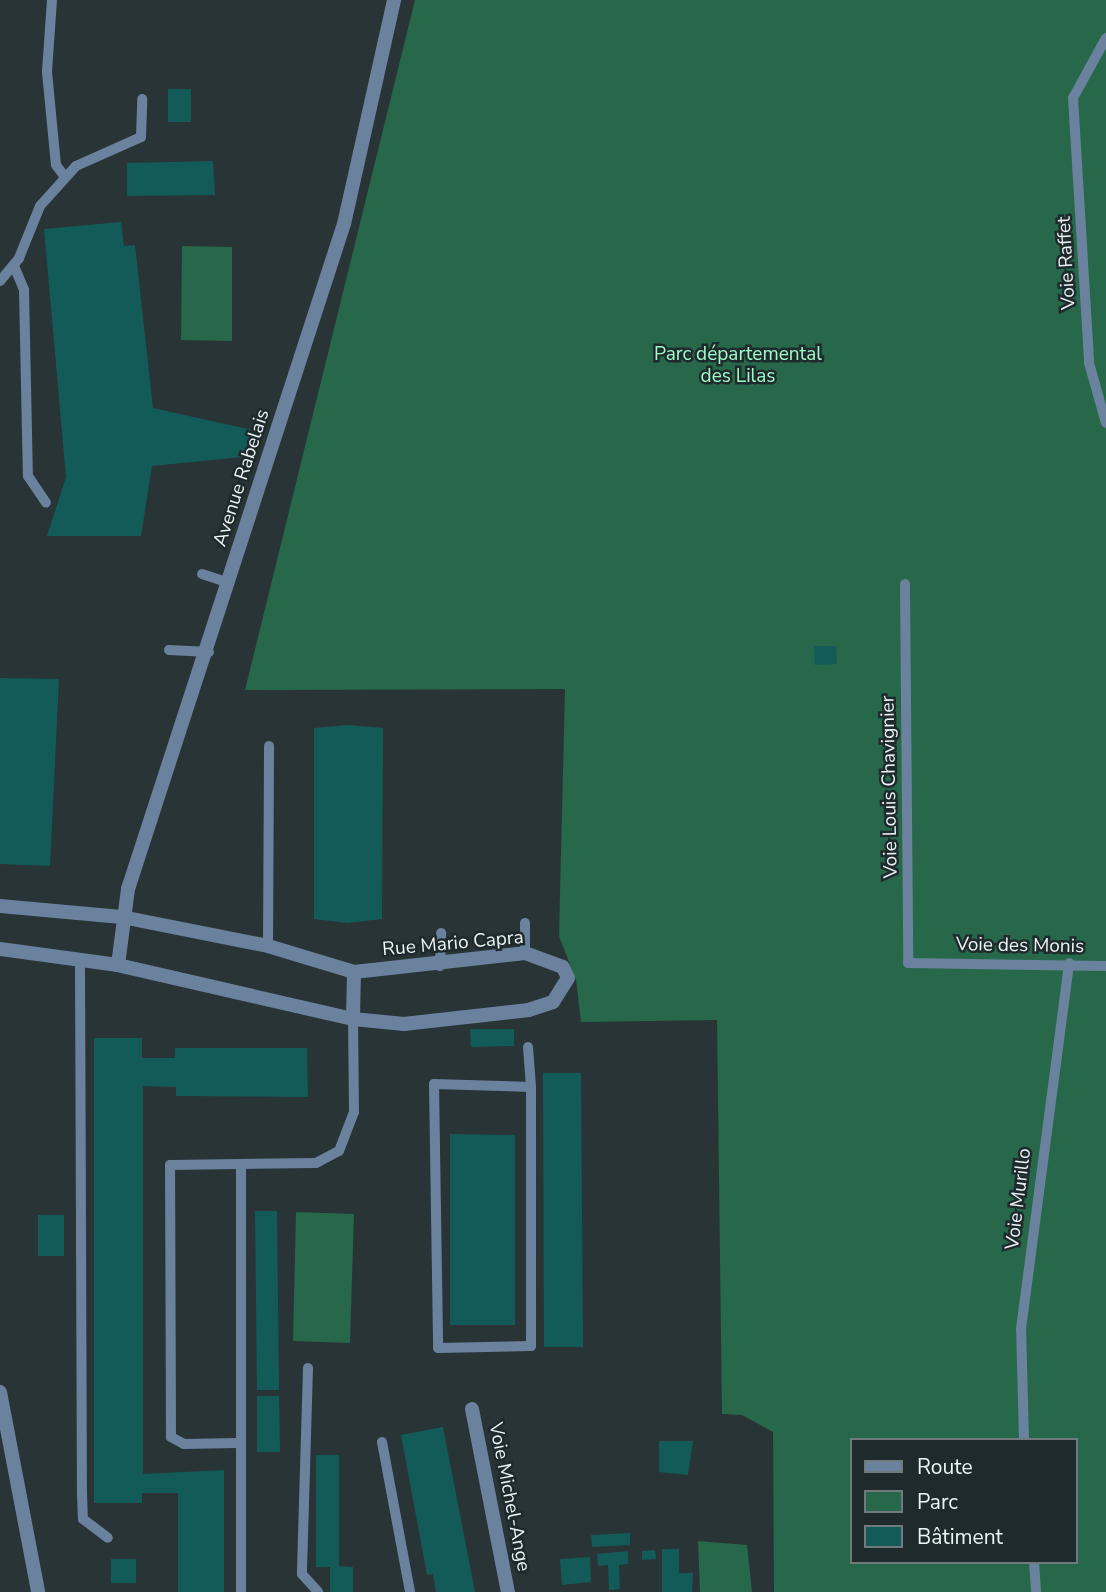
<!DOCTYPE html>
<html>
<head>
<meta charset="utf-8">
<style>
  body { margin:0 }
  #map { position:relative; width:1106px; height:1592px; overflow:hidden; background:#293437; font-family:"Nunito Sans",sans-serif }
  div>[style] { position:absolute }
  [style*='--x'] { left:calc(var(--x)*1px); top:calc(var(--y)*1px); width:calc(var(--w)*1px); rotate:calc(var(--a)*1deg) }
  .green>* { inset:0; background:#266849 }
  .building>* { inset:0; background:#135b58 }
  .service>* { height:10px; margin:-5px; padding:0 5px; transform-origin:5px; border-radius:5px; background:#6b829e }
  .minor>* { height:14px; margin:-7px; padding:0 7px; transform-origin:7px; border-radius:7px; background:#6b829e }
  span { translate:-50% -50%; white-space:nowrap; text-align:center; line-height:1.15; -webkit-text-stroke:5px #1f2a2d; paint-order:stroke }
  .street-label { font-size:19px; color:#ecf3f5 }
  .park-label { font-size:19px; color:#9efbc9 }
  .legend { position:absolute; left:850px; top:1438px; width:228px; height:126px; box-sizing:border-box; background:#1f2a2d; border:2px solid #717a7d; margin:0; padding:9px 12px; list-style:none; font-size:21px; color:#ecf3f5 }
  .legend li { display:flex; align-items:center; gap:14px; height:35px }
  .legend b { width:35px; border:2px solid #717a7d }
</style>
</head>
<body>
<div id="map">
  <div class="green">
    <div style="clip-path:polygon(evenodd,415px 0,1106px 0,1106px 1592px,774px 1592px,773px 1432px,742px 1415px,722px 1414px,717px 1020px,581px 1022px,576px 980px,559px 936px,565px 689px,245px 690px,415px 0,852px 1440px,1076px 1440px,1076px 1562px,852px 1562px,852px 1440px)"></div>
    <div style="clip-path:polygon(182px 246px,232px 247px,232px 341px,181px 340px)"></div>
    <div style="clip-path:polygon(296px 1212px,354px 1214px,350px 1343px,293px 1341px)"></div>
    <div style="clip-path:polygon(698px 1541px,747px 1545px,752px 1592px,700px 1592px)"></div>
  </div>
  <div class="building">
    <div style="clip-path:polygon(168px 89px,191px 89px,191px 122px,168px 122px)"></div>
    <div style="clip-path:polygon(213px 161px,215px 195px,127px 196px,127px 163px)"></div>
    <div style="clip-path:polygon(121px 222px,124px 246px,135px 245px,153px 408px,252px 430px,243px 457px,152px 466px,141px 536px,47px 536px,66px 477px,44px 229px)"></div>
    <div style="clip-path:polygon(814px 646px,836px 646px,837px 664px,815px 665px)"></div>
    <div style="clip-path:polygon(0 678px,59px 679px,50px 866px,0 864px)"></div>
    <div style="clip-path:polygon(348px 725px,383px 728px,382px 919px,347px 923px,314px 919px,314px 728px)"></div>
    <div style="clip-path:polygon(470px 1029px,514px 1029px,514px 1046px,471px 1047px)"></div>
    <div style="clip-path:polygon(94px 1038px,142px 1038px,142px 1058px,175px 1058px,175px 1048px,307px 1048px,308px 1097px,176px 1096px,176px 1087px,143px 1086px,143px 1474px,224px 1470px,224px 1592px,178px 1592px,178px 1493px,142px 1493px,142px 1503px,94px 1503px)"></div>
    <div style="clip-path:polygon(543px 1073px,581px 1073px,583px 1347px,544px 1347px)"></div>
    <div style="clip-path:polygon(450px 1134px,515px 1135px,515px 1325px,450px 1325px)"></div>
    <div style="clip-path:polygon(255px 1211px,277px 1211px,279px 1390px,257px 1390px)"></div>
    <div style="clip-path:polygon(38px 1215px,64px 1215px,64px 1256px,38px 1256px)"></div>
    <div style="clip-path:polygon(257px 1396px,279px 1396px,280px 1452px,257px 1452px)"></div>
    <div style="clip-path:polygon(443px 1427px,475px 1592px,436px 1592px,433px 1574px,427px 1575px,401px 1435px)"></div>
    <div style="clip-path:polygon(659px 1441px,693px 1441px,688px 1475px,659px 1472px)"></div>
    <div style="clip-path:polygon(316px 1455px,339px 1455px,339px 1566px,353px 1567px,353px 1592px,330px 1592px,330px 1567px,316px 1567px)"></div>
    <div style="clip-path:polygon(630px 1533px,630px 1545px,592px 1547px,591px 1535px)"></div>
    <div style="clip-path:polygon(662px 1549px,679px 1549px,679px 1573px,693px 1573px,692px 1592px,662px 1592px)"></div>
    <div style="clip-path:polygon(655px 1550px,656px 1559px,642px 1560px,642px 1551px)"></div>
    <div style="clip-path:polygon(628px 1551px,628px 1564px,619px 1565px,620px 1589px,609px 1590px,608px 1565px,598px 1566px,597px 1554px)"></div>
    <div style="clip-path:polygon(590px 1557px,591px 1582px,562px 1585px,560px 1559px)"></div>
    <div style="clip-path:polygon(111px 1559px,136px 1559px,136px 1583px,111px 1583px)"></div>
  </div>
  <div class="service">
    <div style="--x:52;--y:0;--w:72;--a:94"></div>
    <div style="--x:47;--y:72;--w:93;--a:84.5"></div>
    <div style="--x:56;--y:165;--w:15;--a:53"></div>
    <div style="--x:1106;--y:38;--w:68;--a:118.8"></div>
    <div style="--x:1073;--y:98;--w:265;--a:86.5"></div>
    <div style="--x:1089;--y:363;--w:62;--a:74.2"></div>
    <div style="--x:14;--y:266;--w:26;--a:67"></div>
    <div style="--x:24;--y:290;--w:186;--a:88.8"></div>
    <div style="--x:28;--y:476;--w:32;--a:56"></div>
    <div style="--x:0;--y:281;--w:30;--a:-50"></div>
    <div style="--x:19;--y:258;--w:56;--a:-68"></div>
    <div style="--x:40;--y:206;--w:54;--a:-48"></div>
    <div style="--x:76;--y:166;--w:71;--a:-24"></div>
    <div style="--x:141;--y:137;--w:38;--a:-88"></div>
    <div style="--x:202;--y:574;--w:28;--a:18"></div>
    <div style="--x:905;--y:584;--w:379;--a:89.5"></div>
    <div style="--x:908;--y:963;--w:198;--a:0.9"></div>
    <div style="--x:169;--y:650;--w:40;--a:2.9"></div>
    <div style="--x:525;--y:923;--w:30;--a:90"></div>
    <div style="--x:268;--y:946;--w:200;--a:-89.7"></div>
    <div style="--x:80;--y:960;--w:534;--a:89.79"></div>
    <div style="--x:82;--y:1494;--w:25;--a:88"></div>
    <div style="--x:83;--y:1519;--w:31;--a:37"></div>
    <div style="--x:440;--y:966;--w:33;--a:-88"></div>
    <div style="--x:528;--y:1047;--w:40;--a:85.7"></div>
    <div style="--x:531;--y:1087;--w:97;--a:-178.2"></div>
    <div style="--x:434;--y:1084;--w:264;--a:89.1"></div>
    <div style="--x:438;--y:1348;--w:93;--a:-1.2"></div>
    <div style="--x:531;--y:1346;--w:259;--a:-90"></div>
    <div style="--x:308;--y:1368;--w:206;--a:91.7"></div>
    <div style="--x:302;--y:1574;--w:24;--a:48"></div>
    <div style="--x:1024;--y:1440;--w:111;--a:-91.5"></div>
    <div style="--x:1021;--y:1329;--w:369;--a:-82.5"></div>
    <div style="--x:382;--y:1442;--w:153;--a:79.4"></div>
    <div style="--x:237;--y:1443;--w:53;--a:178.9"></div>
    <div style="--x:184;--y:1444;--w:15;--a:-152"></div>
    <div style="--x:171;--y:1437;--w:272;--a:-90.2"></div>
    <div style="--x:170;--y:1165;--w:146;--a:-0.8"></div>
    <div style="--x:316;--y:1163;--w:26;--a:-28"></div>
    <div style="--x:339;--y:1151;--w:42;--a:-69"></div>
    <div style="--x:354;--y:1112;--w:93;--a:-90.6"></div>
    <div style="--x:1034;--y:1562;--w:30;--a:86"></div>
    <div style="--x:241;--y:1592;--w:428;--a:-90"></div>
  </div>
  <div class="minor">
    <div style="--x:0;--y:906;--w:122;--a:5.2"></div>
    <div style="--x:122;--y:917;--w:149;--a:11.2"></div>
    <div style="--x:268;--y:946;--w:90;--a:16.8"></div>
    <div style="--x:354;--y:972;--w:172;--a:-6.3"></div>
    <div style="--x:525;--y:953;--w:40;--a:20.2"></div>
    <div style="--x:563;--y:967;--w:12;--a:66"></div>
    <div style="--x:568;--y:978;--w:28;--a:122"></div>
    <div style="--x:553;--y:1002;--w:25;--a:162"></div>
    <div style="--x:529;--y:1010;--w:126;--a:173.6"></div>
    <div style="--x:404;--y:1024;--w:51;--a:-174.4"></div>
    <div style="--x:353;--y:1019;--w:241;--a:-167.1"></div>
    <div style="--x:118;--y:965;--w:119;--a:-172.3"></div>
    <div style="--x:118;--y:965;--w:77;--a:-82.5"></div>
    <div style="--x:128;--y:889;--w:699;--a:-72.01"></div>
    <div style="--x:344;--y:224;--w:230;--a:-77.4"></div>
    <div style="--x:353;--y:1019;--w:47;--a:-88.8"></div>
    <div style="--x:0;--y:1392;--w:204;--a:79.2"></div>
    <div style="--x:472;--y:1409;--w:187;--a:78.9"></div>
  </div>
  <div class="street-label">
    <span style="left:1067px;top:263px;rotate:-93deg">Voie Raffet</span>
    <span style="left:242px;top:478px;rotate:-72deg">Avenue Rabelais</span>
    <span style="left:890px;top:787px;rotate:-91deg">Voie Louis Chavignier</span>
    <span style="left:453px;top:944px;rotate:-5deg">Rue Mario Capra</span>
    <span style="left:1020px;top:946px;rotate:1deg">Voie des Monis</span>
    <span style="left:1019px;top:1199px;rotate:-83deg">Voie Murillo</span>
    <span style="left:509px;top:1497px;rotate:79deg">Voie Michel-Ange</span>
  </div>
  <div class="park-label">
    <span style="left:738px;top:366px">Parc départemental<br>des Lilas</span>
  </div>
  <ul class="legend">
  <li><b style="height:9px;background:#6b829e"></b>Route</li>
  <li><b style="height:19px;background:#266849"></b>Parc</li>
  <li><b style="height:19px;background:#135b58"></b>Bâtiment</li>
  </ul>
</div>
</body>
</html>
